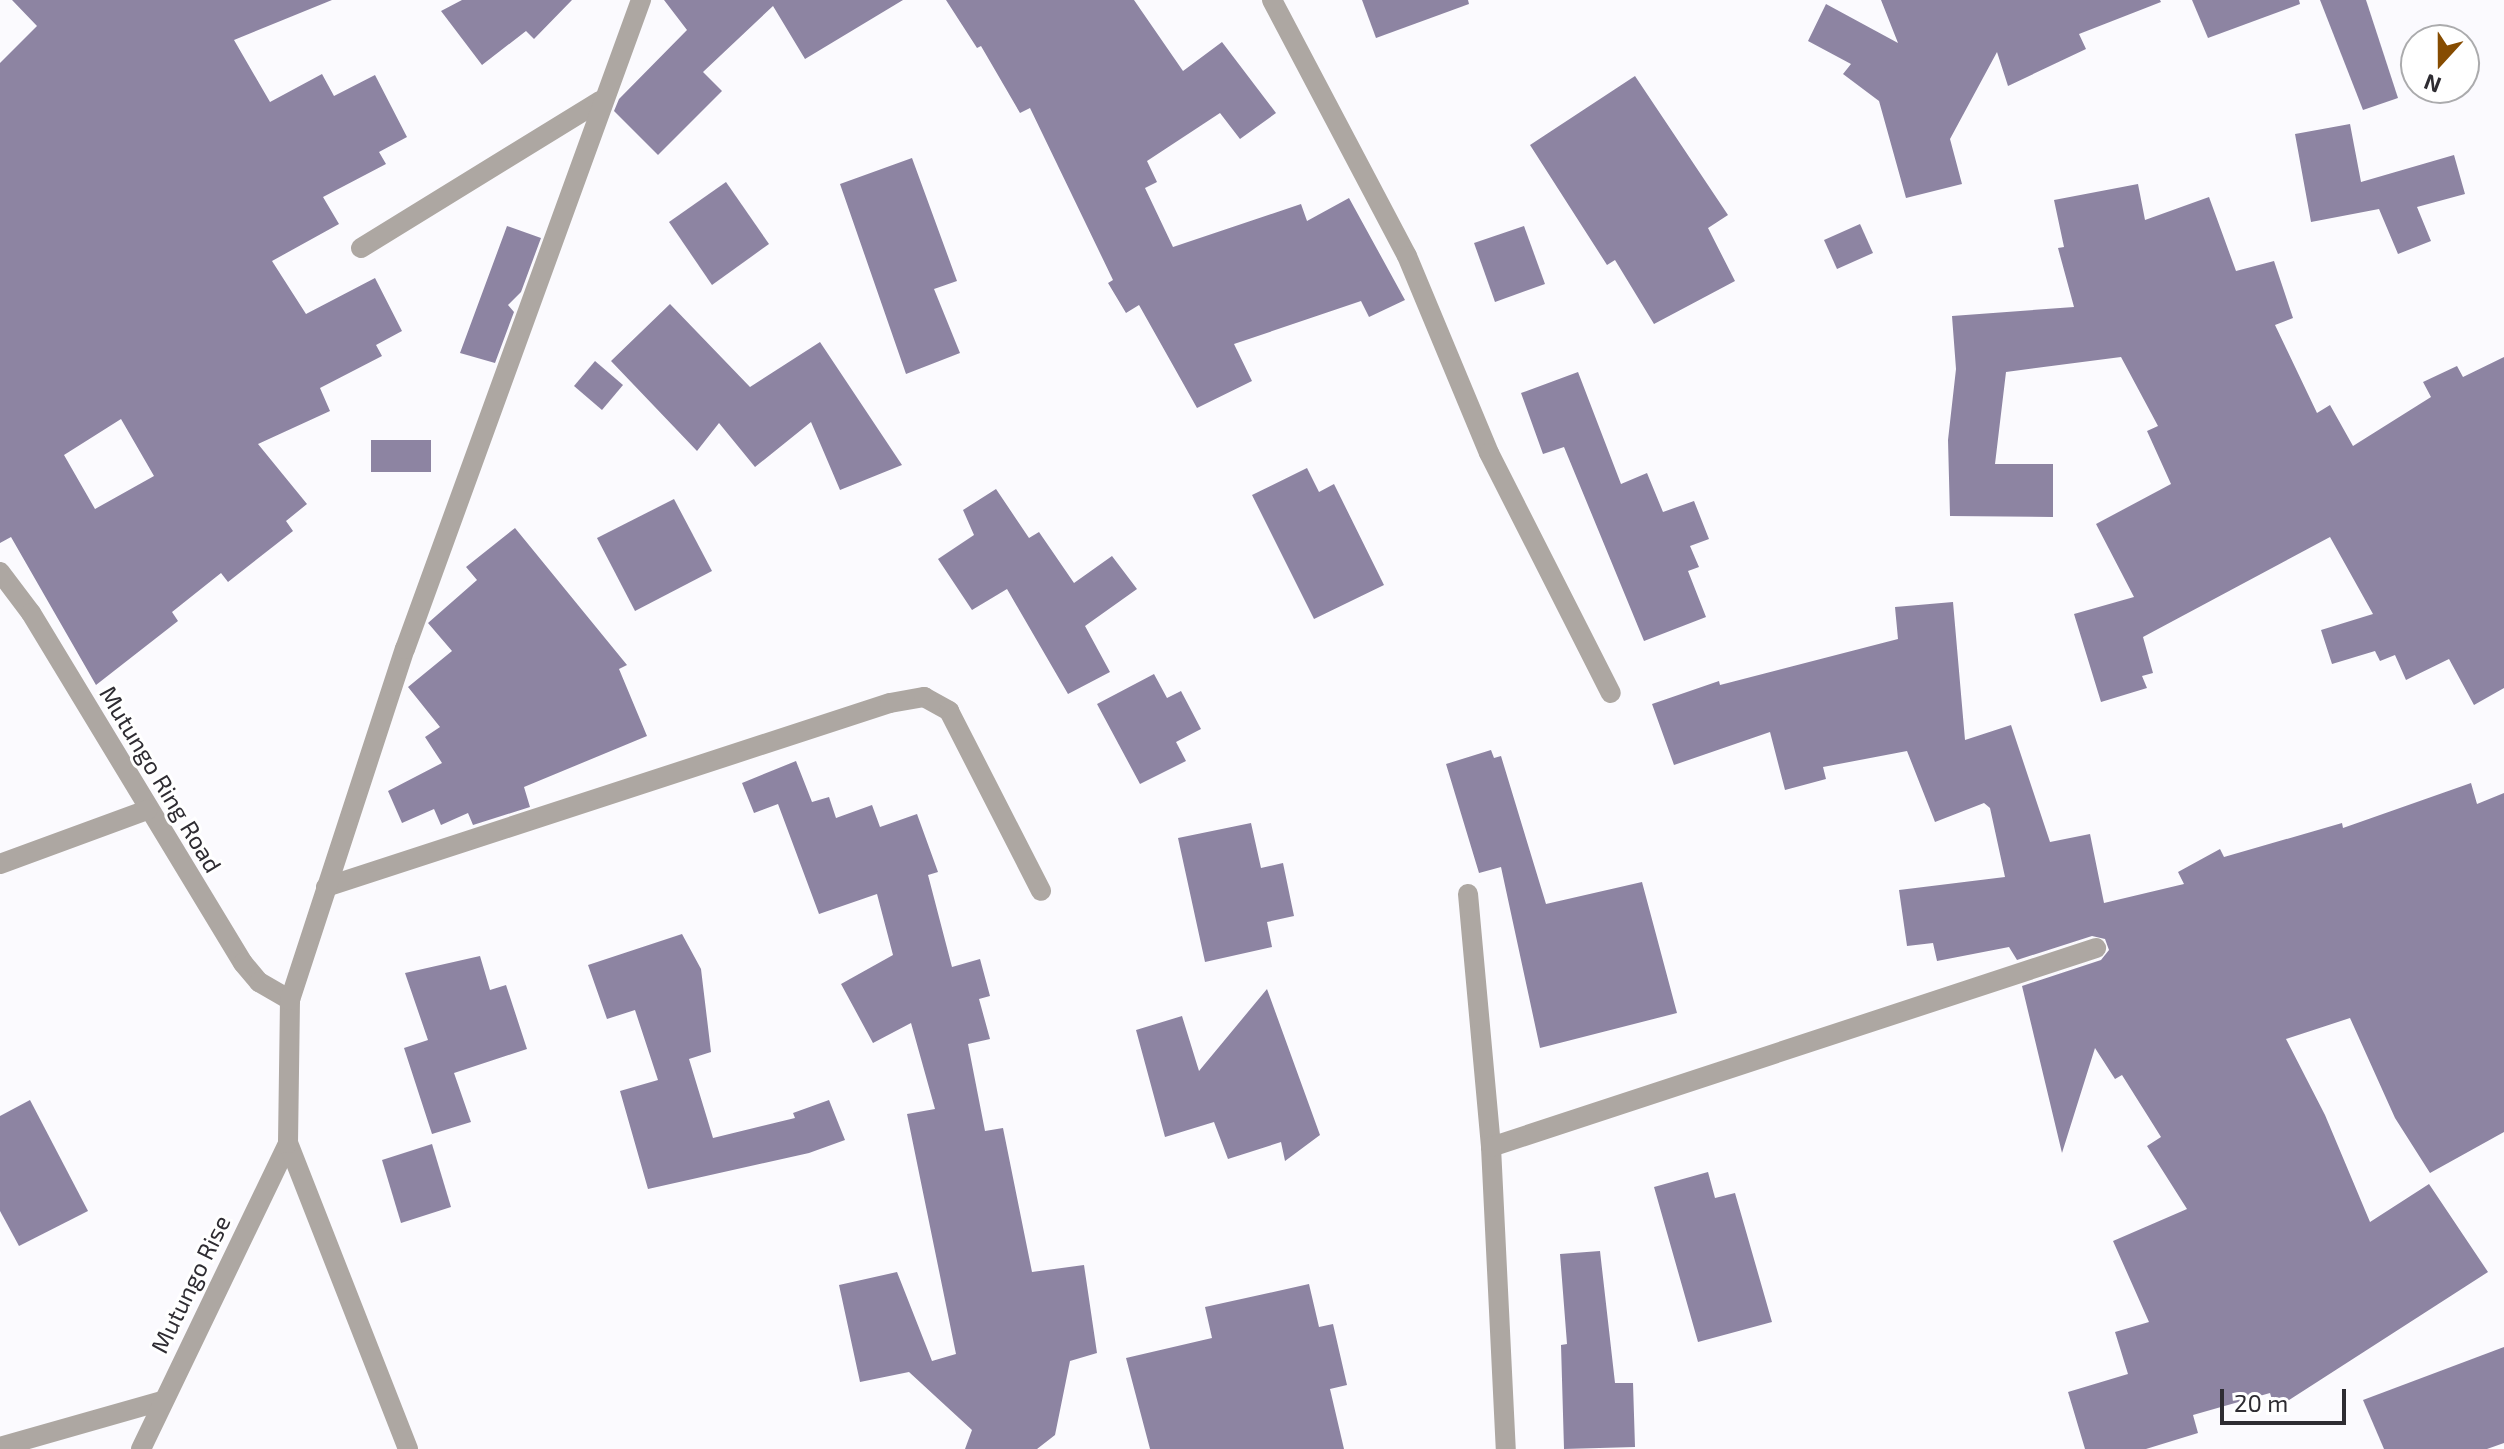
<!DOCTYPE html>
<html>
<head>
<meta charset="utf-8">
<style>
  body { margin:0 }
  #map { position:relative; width:2504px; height:1449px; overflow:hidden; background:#fbfafe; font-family:"Exo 2",sans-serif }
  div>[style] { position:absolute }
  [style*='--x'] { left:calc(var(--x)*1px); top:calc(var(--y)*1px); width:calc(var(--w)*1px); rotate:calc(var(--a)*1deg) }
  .building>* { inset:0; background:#8d84a2 }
  .street>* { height:20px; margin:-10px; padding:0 10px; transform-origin:10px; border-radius:10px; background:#ada7a2 }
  span { translate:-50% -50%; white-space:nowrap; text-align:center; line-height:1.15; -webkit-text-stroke:6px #fff; paint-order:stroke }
  .street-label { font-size:24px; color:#2e2c32 }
  .north { position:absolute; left:2400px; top:24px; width:80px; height:80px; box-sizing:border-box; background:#fff; border:2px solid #ababad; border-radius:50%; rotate:201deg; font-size:22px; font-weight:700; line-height:32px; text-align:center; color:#2e2c32 }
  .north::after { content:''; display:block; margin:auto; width:28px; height:36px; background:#864c01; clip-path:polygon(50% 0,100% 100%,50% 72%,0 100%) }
  .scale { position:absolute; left:2220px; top:1389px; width:126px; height:36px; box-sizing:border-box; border:4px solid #2e2c32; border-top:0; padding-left:10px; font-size:24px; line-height:28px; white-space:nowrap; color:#2e2c32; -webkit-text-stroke:6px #fff; paint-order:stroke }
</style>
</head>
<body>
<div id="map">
  <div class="building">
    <div style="clip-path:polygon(evenodd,12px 0,332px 0,234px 40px,270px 102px,322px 74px,334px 96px,375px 75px,407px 137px,379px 152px,386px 164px,323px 197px,339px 224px,272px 261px,306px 314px,375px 278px,402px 331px,376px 345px,382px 356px,320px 388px,330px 411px,258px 444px,307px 504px,286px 521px,293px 531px,228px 582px,221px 573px,172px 612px,178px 621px,96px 685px,11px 537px,0 543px,0 63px,37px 26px,12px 0,121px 419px,154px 476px,95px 509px,64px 455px,121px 419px)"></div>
    <div style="clip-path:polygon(462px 0,572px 0,534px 39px,526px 31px,482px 65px,441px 11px)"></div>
    <div style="clip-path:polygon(664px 0,903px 0,805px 59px,773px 6px,703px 72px,722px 91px,658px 155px,614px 111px,619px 99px,687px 30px)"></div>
    <div style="clip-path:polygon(946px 0,1134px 0,1183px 71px,1222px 42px,1276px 113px,1240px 139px,1220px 113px,1147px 161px,1157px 182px,1145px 188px,1173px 247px,1301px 204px,1307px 221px,1349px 198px,1405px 300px,1369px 317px,1361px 301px,1234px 344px,1252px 381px,1197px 408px,1139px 305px,1126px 313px,1108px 283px,1113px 280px,1030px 108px,1020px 113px,981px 46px,977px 48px)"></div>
    <div style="clip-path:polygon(1362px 0,1468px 0,1469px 4px,1376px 38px)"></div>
    <div style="clip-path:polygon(1881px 0,2160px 0,2161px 2px,2079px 34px,2086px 49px,2008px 86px,1997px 52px,1950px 139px,1962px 184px,1906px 198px,1879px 101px,1843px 74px,1851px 64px,1808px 41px,1826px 4px,1898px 43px)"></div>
    <div style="clip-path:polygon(2192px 0,2299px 0,2300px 4px,2208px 38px)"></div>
    <div style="clip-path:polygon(2320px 0,2366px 0,2398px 98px,2363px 110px)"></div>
    <div style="clip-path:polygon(1635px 76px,1728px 215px,1708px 228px,1735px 281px,1654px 324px,1615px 260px,1607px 265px,1530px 145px)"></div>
    <div style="clip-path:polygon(2350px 124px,2361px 182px,2454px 155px,2465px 194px,2417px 207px,2431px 241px,2398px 254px,2379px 209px,2311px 222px,2295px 134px)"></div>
    <div style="clip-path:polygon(912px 158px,957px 281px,934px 289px,960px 353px,906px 374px,840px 184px)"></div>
    <div style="clip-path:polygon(726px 182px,769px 244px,712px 285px,669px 222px)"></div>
    <div style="clip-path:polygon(2138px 184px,2145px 220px,2209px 197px,2236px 271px,2274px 261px,2293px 318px,2275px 325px,2317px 413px,2330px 405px,2353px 446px,2431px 397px,2423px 382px,2457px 366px,2463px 377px,2504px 357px,2504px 688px,2474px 705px,2449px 659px,2406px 680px,2395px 655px,2380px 661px,2375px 651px,2332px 664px,2321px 630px,2373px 614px,2330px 537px,2143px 637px,2153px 673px,2142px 676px,2147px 688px,2101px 702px,2074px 614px,2134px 597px,2096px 524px,2171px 484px,2147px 431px,2158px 426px,2121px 357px,2006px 372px,1995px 464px,2053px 464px,2053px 517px,1950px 516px,1948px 440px,1956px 369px,1952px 316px,2074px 307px,2058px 248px,2064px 247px,2054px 200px)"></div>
    <div style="clip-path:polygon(1860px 224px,1873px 253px,1837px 269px,1824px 240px)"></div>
    <div style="clip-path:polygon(507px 226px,541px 238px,521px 292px,508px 305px,514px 312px,495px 363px,460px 353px)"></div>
    <div style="clip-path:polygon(1524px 226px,1545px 284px,1495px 302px,1474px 243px)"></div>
    <div style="clip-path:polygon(670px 304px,750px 387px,820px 342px,902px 465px,840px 490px,811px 422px,755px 467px,719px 423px,697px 451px,611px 361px)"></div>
    <div style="clip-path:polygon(595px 361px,623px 385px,602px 410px,574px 386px)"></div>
    <div style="clip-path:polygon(1578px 372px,1621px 484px,1647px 473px,1663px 512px,1694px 501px,1709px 539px,1690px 546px,1699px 567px,1688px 571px,1706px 617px,1644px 641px,1564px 447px,1543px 454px,1521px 393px)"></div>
    <div style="clip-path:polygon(371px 440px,431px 440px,431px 472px,371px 472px)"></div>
    <div style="clip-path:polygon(1307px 468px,1319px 492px,1334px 484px,1384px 585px,1314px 619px,1252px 495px)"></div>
    <div style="clip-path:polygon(996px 489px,1029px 538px,1039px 532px,1074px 583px,1112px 556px,1137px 589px,1085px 626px,1110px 672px,1068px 694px,1007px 589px,972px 610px,938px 559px,974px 535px,963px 510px)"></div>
    <div style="clip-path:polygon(674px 499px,712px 571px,635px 611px,597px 538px)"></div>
    <div style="clip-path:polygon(515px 528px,627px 665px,619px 669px,647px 736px,524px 787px,530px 807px,473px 825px,468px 813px,441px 825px,434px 809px,402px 823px,388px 791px,442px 763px,425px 737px,440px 727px,408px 687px,452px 651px,428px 623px,477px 580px,466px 567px)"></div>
    <div style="clip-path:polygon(1953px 602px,1965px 740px,2011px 725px,2050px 842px,2090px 834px,2104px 903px,2184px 884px,2178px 872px,2220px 849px,2224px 857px,2342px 823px,2343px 828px,2471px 783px,2477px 804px,2504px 793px,2504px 1132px,2430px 1173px,2395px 1118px,2350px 1018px,2286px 1039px,2325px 1115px,2370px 1222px,2429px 1184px,2488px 1272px,2275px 1409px,2270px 1393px,2193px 1415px,2198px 1433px,2146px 1449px,2085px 1449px,2068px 1392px,2128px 1374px,2115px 1332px,2149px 1322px,2113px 1241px,2187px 1209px,2147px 1146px,2161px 1137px,2122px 1075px,2115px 1079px,2095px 1048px,2062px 1153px,2022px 986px,2101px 960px,2109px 950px,2105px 939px,2092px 936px,2017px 960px,2009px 947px,1937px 961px,1933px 943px,1907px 946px,1899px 890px,2005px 877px,1990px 808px,1984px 803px,1935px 822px,1907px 751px,1823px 767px,1826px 779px,1785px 790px,1770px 732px,1674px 765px,1652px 704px,1719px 681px,1720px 685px,1898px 639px,1895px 607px)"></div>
    <div style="clip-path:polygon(1154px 674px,1167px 698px,1181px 691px,1201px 729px,1176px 742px,1186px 761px,1140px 784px,1097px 704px)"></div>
    <div style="clip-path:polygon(1491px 750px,1494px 758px,1501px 756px,1546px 904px,1642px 882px,1677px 1013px,1540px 1048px,1501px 867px,1479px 873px,1446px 764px)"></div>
    <div style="clip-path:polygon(796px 761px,812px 802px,829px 797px,836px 818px,872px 805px,880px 827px,917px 814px,938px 872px,928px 875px,952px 967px,980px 959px,990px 996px,979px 999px,990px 1039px,968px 1044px,985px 1131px,1003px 1128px,1032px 1272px,1084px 1265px,1097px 1353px,1070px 1361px,1055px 1435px,1037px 1449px,965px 1449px,972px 1430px,909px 1372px,860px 1382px,839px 1285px,897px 1272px,932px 1361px,956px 1354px,907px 1114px,935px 1109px,911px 1023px,873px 1043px,841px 984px,893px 955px,877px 894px,819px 914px,778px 804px,754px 813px,742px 783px)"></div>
    <div style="clip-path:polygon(1251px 823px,1261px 868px,1283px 863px,1294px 916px,1267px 922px,1272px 947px,1205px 962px,1178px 838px)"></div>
    <div style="clip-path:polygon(682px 934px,701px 969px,711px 1052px,689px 1059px,713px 1138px,795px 1118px,793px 1113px,829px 1100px,845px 1140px,809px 1153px,648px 1189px,620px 1091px,658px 1080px,635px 1010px,607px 1019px,588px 965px)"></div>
    <div style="clip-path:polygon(480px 956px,490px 990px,506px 985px,527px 1049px,454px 1073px,471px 1122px,432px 1134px,404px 1048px,428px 1040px,405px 973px)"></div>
    <div style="clip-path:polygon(1267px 989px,1320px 1135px,1285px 1161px,1281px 1142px,1228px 1159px,1214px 1122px,1165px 1137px,1136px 1030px,1182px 1016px,1199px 1071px)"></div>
    <div style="clip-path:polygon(30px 1100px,88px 1211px,19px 1246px,0 1211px,0 1116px)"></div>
    <div style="clip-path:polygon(432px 1144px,451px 1207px,401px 1223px,382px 1160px)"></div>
    <div style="clip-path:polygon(1708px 1172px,1715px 1198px,1735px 1193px,1772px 1322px,1698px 1342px,1654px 1187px)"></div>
    <div style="clip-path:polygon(1600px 1251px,1615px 1383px,1633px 1383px,1635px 1447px,1564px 1449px,1561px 1345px,1567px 1344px,1560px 1254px)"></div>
    <div style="clip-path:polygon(1309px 1284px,1319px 1327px,1333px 1324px,1347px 1385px,1330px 1389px,1344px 1449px,1150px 1449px,1126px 1358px,1212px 1338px,1205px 1307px)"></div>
    <div style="clip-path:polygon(2504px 1347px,2504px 1443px,2487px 1449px,2384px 1449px,2363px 1400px)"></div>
  </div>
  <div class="street">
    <div style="--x:1272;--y:0;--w:289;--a:62.2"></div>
    <div style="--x:1407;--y:256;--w:213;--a:67.4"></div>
    <div style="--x:1489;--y:453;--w:269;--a:63.1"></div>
    <div style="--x:361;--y:248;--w:281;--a:-31.6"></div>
    <div style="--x:0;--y:572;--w:51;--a:52.9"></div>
    <div style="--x:31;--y:613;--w:409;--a:58.8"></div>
    <div style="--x:243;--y:963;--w:25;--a:50"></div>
    <div style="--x:259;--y:982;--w:36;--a:30"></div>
    <div style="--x:0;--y:864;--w:157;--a:-20.2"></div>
    <div style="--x:326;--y:887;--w:593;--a:-18.07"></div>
    <div style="--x:890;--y:703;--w:35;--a:-10"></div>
    <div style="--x:924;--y:697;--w:29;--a:29"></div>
    <div style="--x:949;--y:711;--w:202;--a:62.9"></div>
    <div style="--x:1468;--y:894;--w:254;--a:84.8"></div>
    <div style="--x:1491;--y:1147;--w:302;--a:87.2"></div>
    <div style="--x:1491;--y:1147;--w:637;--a:-18.21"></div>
    <div style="--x:0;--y:1447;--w:167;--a:-15.9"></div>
    <div style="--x:141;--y:1449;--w:339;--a:-64.3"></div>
    <div style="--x:408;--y:1449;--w:329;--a:-111.4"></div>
    <div style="--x:288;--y:1143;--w:143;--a:-89.2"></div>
    <div style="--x:290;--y:1000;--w:369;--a:-71.9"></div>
    <div style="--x:405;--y:649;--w:691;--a:-70.02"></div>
  </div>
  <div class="street-label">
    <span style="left:161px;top:779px;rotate:59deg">Mutungo Ring Road</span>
    <span style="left:190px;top:1284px;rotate:-64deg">Mutungo Rise</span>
  </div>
  <div class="north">N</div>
  <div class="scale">20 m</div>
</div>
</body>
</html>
